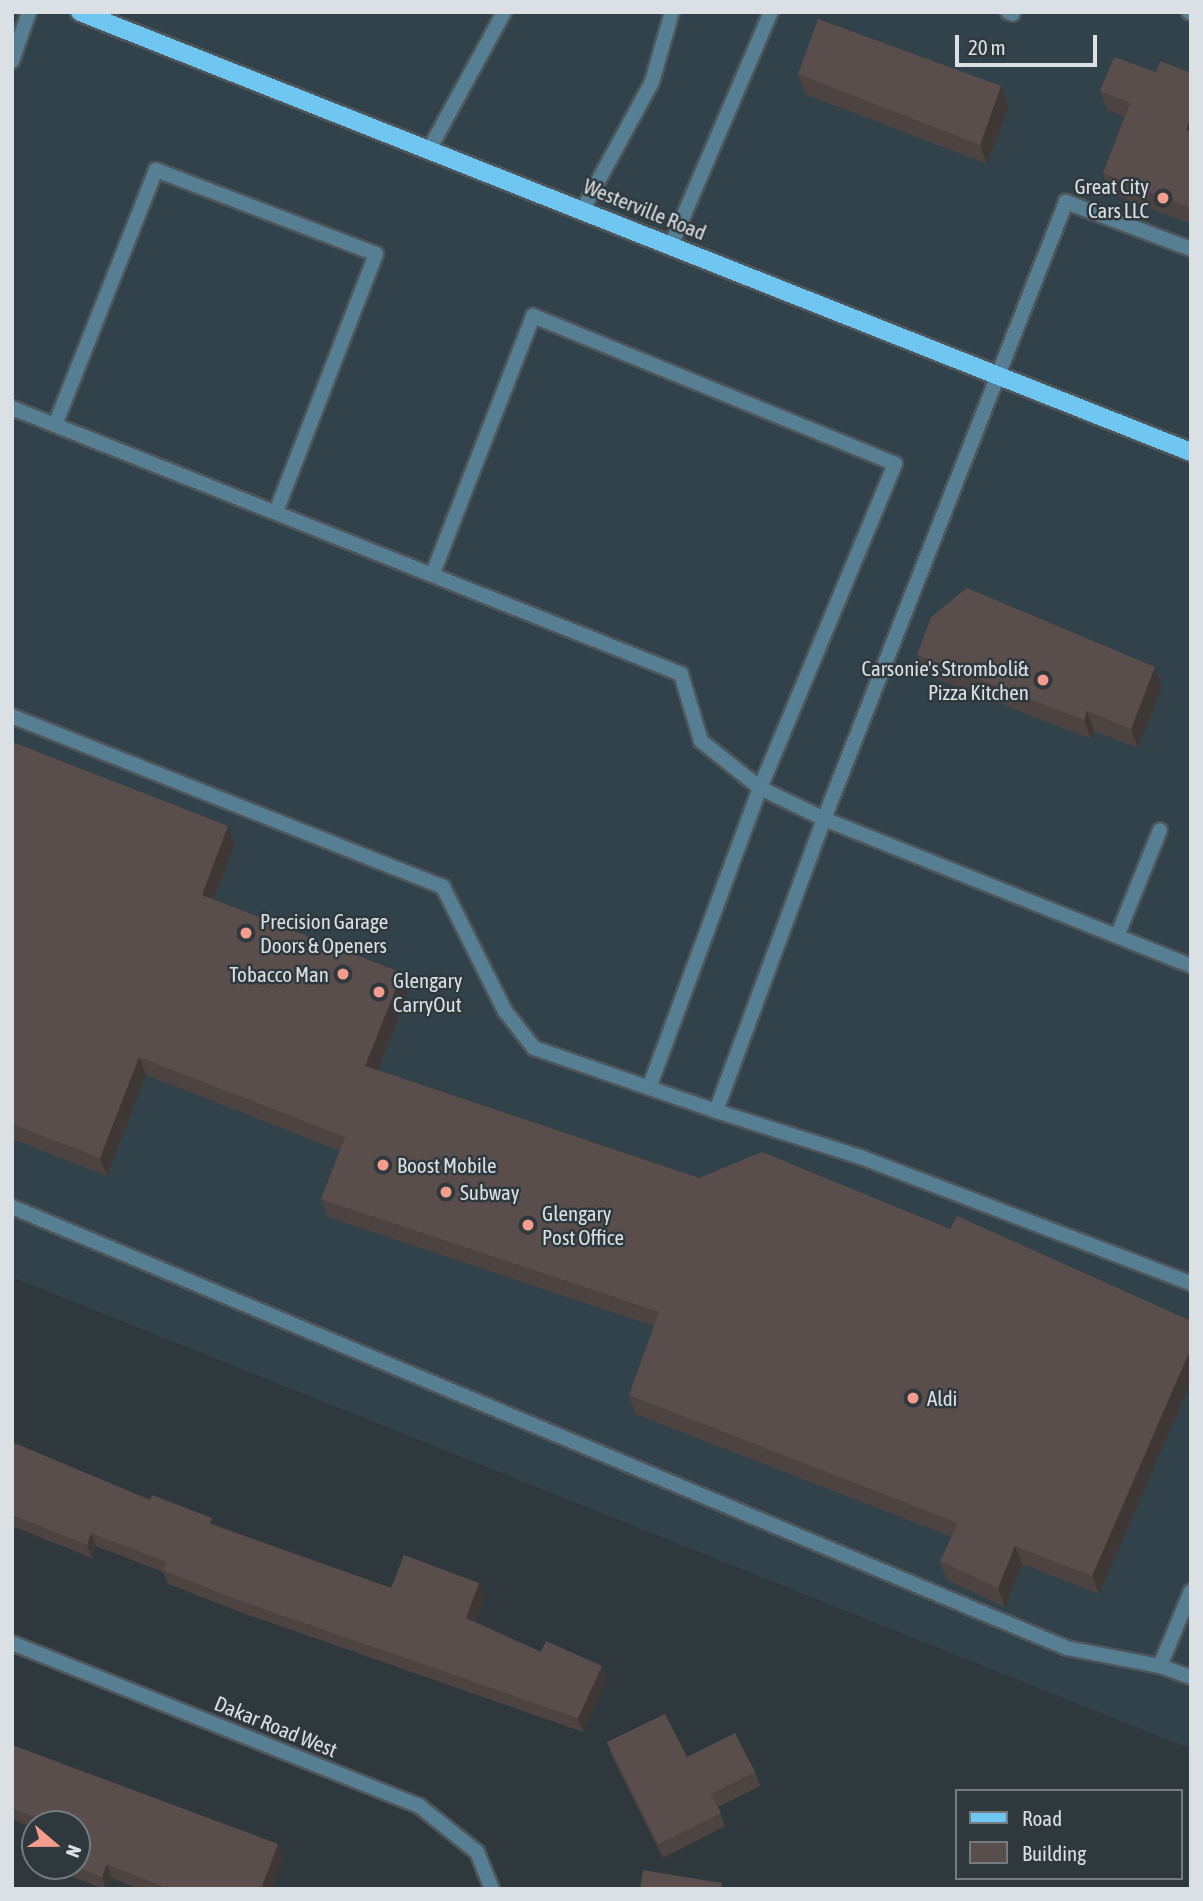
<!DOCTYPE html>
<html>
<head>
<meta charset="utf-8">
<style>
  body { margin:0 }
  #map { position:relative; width:1203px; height:1901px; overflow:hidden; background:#2f383d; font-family:"Asap Condensed",sans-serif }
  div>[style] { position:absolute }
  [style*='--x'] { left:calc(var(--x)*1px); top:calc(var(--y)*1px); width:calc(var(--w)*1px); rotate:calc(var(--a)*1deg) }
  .built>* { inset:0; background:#32424b }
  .roads { filter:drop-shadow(2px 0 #4e565b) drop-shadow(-2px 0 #4e565b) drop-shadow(0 2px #4e565b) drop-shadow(0 -2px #4e565b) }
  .service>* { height:14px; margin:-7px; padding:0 7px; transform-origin:7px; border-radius:7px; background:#567f94 }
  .minor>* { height:14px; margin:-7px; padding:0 7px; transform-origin:7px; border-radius:7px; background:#567f94 }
  .primary>* { height:18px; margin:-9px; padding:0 9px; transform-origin:9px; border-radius:9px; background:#6ec6f1 }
  .wall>* { inset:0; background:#4d4341 }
  .shaded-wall>* { inset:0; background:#3e3735 }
  .building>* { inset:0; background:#594e4c }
  .dots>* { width:19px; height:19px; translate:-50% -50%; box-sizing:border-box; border:4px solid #2f383d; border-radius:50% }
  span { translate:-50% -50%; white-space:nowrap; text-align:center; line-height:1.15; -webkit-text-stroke:5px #2f383d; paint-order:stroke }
  .poi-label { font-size:21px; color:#dae0e3 }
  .right { translate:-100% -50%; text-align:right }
  .left { translate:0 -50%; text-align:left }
  .street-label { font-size:21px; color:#dae0e3 }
  .frame { position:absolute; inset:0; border:14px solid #dae0e3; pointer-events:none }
  .legend { position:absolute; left:955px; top:1789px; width:228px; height:91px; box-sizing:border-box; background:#2f383d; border:2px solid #737b7f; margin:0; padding:9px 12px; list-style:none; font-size:21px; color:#dae0e3 }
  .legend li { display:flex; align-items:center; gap:14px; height:35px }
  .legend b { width:35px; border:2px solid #737b7f }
  .north { position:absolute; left:21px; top:1810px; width:70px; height:70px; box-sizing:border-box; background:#2f383d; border:2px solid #737b7f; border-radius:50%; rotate:110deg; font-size:19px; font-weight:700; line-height:28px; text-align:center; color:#dae0e3 }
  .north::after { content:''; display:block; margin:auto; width:24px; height:32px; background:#f59d8d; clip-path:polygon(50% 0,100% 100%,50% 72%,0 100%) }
  .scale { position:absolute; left:955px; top:35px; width:142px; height:32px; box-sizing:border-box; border:4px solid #dae0e3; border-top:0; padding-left:9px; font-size:21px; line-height:24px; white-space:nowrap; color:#dae0e3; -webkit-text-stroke:5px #2f383d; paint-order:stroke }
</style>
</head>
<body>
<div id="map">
  <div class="built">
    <div style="clip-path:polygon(12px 12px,1191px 12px,1191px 1749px,12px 1277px)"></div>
  </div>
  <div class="roads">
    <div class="service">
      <div style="--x:1008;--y:12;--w:5;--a:22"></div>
      <div style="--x:1189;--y:12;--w:2;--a:27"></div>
      <div style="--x:12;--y:61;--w:52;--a:-70.9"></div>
      <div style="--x:430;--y:148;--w:155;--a:-61.4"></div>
      <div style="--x:583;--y:209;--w:145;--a:-61.5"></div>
      <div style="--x:652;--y:82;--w:73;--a:-74.1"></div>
      <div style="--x:671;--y:245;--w:254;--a:-66.8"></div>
      <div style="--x:1191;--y:249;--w:134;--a:-159.4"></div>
      <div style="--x:1066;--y:202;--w:663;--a:111.42"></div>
      <div style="--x:824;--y:819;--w:395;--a:21.8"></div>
      <div style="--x:12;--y:408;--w:720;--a:21.68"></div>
      <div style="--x:681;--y:674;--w:70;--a:73.4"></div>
      <div style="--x:701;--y:741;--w:75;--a:38.5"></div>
      <div style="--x:760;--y:788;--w:71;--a:25.8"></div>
      <div style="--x:824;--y:819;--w:311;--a:110.3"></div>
      <div style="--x:716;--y:1111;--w:193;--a:-160.9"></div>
      <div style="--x:534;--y:1048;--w:47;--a:-128.1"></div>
      <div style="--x:505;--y:1011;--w:139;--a:-116.6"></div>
      <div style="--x:443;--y:887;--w:464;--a:-158.4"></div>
      <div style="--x:55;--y:425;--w:274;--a:-68.4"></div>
      <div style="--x:156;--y:170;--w:235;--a:20.9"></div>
      <div style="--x:376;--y:254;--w:277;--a:111.2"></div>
      <div style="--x:433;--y:573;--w:276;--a:-68.7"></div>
      <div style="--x:533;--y:316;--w:391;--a:22.2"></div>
      <div style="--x:895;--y:464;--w:351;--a:112.6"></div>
      <div style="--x:760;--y:788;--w:320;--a:110.3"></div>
      <div style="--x:1118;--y:934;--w:112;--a:-68"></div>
      <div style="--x:716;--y:1111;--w:154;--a:17.7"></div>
      <div style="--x:863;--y:1158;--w:351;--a:20.9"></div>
      <div style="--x:12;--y:1207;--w:1143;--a:22.69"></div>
      <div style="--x:1067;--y:1648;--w:95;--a:11"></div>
      <div style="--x:1160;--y:1666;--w:81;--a:-67.5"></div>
      <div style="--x:1160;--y:1666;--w:33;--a:20"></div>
    </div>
    <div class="minor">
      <div style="--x:12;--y:1643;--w:437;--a:21.8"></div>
      <div style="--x:418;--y:1805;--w:75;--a:38.5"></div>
      <div style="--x:477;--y:1852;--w:40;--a:68"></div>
    </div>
    <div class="primary">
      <div style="--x:80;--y:12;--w:1195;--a:21.61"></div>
    </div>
  </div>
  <div class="wall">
    <div style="clip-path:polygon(1156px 72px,1191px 73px,1191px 224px,1110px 193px,1103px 173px,1125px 117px,1107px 110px,1100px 91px)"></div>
    <div style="clip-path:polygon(798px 74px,1001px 86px,1009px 106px,987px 164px,805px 94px)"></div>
    <div style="clip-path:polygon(917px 655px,1155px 667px,1162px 687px,1138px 748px,1094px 731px,1091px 739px,924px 674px)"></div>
    <div style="clip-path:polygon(12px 742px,228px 826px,235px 844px,214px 900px,402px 973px,409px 991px,378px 1070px,699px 1178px,950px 1229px,1191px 1321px,1191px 1382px,1099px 1594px,1022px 1564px,1005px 1607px,947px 1580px,940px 1561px,952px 1537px,635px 1414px,629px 1395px,654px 1326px,328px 1217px,321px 1199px,340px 1151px,146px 1075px,107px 1176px,12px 1139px)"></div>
    <div style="clip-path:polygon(12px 1442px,150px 1500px,215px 1525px,391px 1588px,479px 1583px,484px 1597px,475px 1622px,541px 1652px,607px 1680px,583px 1732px,240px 1612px,168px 1584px,163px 1572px,96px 1546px,92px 1558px,14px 1527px,12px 1523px)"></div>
    <div style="clip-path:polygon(607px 1742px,687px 1757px,755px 1772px,760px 1786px,718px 1807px,725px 1826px,663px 1858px,612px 1756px)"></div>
    <div style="clip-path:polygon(12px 1745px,278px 1844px,283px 1858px,271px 1889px,139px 1889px,112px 1878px,108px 1889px,103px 1889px,70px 1876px,66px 1866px,77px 1866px,77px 1824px,35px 1824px,35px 1829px,12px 1819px)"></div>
  </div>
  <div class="shaded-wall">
    <div style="clip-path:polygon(1001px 86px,1009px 106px,987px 164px,980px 145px)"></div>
    <div style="clip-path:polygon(1191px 117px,1191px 145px,1186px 130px)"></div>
    <div style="clip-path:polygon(1155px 667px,1162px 687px,1138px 748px,1131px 729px)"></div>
    <div style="clip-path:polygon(1087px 711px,1094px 731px,1091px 739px,1084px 720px)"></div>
    <div style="clip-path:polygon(228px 826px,235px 844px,208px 914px,202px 895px)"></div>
    <div style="clip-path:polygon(402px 973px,409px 991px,372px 1085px,365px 1066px)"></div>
    <div style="clip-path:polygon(139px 1057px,146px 1075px,107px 1176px,100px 1158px)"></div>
    <div style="clip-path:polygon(1191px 1348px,1191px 1382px,1099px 1594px,1092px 1576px)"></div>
    <div style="clip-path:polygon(91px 1533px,96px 1546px,92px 1558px,87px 1545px)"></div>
    <div style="clip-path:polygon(1015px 1546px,1022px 1564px,1005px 1607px,998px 1588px)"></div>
    <div style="clip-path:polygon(479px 1583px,484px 1597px,471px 1631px,466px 1618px)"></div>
    <div style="clip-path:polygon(602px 1666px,607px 1680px,583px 1732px,578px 1718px)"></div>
    <div style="clip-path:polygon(278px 1844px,283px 1858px,271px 1889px,261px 1889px)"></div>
    <div style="clip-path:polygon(107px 1864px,112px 1878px,108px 1889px,106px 1889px,102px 1877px)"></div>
  </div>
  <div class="building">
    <div style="clip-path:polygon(818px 19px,1001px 86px,980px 145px,798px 74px)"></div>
    <div style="clip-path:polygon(1114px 57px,1156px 72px,1160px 61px,1191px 73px,1191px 117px,1186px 130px,1191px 132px,1191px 208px,1103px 173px,1130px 103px,1100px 91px)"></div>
    <div style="clip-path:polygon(967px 588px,1155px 667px,1131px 729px,1087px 711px,1084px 720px,917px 655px,931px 617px)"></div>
    <div style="clip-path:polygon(12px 742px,228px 826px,202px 895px,402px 973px,365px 1066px,699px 1178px,762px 1152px,950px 1229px,957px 1216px,1191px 1321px,1191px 1348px,1092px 1576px,1015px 1546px,998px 1588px,940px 1561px,958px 1523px,629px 1395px,659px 1312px,321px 1199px,345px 1137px,139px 1057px,100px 1158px,12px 1124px)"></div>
    <div style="clip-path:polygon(12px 1442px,150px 1500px,152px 1495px,212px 1518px,210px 1524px,391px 1588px,404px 1555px,479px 1583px,466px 1618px,541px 1652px,546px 1641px,602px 1666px,578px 1718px,235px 1599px,163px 1570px,167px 1562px,91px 1533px,87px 1545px,12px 1515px,13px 1501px,12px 1501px)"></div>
    <div style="clip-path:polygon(665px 1714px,687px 1757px,735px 1733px,755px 1772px,711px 1794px,721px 1813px,658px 1844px,607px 1742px)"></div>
    <div style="clip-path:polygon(12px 1745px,278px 1844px,261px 1889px,169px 1889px,107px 1864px,102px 1877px,75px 1866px,77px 1866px,77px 1824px,52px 1824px,12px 1808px)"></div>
    <div style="clip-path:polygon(643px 1870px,722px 1883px,721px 1889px,640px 1889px)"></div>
  </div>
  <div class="dots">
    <div style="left:1163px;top:198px;background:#f59d8d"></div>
    <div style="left:1043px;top:680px;background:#f59d8d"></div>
    <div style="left:246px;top:933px;background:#f59d8d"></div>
    <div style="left:343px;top:974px;background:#f59d8d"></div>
    <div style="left:379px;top:992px;background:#f59d8d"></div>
    <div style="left:383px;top:1165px;background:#f59d8d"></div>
    <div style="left:446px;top:1192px;background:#f59d8d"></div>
    <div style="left:528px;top:1225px;background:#f59d8d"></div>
    <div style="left:913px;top:1398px;background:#f59d8d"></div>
  </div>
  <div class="poi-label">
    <span class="right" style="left:1149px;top:198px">Great City<br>Cars LLC</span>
    <span class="right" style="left:1029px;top:680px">Carsonie's Stromboli&amp;<br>Pizza Kitchen</span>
    <span class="left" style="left:260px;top:933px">Precision Garage<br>Doors &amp; Openers</span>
    <span class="right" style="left:329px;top:974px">Tobacco Man</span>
    <span class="left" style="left:393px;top:992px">Glengary<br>CarryOut</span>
    <span class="left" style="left:397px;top:1165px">Boost Mobile</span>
    <span class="left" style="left:460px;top:1192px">Subway</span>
    <span class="left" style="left:542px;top:1225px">Glengary<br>Post Office</span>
    <span class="left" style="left:927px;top:1398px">Aldi</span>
  </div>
  <div class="street-label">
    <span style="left:645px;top:209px;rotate:22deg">Westerville Road</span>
    <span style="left:276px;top:1726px;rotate:22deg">Dakar Road West</span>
  </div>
  <div class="frame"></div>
  <ul class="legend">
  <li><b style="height:9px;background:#6ec6f1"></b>Road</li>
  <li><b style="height:19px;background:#594e4c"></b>Building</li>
  </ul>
  <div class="north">N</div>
  <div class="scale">20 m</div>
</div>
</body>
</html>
